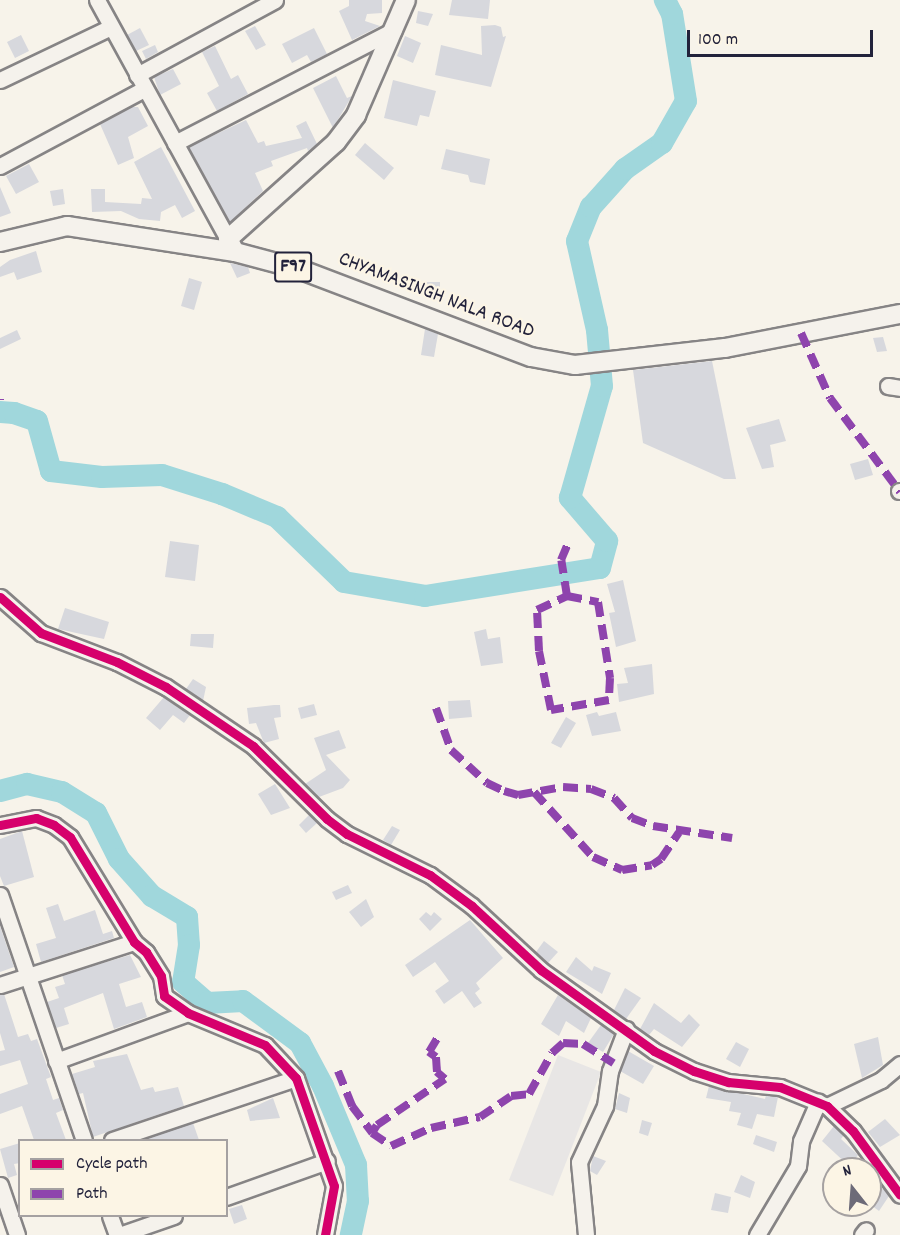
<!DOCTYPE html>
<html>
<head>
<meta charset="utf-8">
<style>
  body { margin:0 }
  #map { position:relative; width:900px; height:1235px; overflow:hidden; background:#f7f3ea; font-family:Dekko,sans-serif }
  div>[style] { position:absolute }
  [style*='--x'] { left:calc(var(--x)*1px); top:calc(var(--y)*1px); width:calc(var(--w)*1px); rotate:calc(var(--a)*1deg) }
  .built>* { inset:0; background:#e8e6e5 }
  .river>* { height:22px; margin:-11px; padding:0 11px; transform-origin:11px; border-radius:11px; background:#a0d7dc }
  .building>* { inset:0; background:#d7d8dd }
  .roads { filter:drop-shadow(2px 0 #868485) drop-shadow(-2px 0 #868485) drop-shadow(0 2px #868485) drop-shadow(0 -2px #868485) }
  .minor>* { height:15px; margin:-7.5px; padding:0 7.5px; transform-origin:7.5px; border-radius:7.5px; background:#f5f2ec }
  .major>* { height:18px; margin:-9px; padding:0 9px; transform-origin:9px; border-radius:9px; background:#f5f2ec }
  .quiet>* { height:8px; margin-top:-4px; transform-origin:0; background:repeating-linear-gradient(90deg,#8e44ad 0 15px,transparent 0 23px) }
  .cycleway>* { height:9px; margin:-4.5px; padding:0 4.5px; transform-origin:4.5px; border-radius:4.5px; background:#d6006c }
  span { translate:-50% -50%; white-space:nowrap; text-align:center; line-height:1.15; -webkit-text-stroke:4.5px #fcf5e5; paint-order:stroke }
  .shield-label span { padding:2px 4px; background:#fcf5e5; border:2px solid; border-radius:4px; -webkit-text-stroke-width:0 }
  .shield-label { font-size:20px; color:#22223b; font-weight:700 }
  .street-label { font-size:21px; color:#22223b }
  .legend { position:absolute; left:18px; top:1139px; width:210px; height:78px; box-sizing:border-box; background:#fcf5e5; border:2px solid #a5a1a1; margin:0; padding:8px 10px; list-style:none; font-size:18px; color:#22223b }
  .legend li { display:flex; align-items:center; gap:12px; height:30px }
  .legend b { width:30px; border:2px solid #a5a1a1 }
  .north { position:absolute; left:822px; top:1157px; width:60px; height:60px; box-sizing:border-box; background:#fcf5e5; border:2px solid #a5a1a1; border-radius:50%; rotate:343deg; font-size:16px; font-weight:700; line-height:24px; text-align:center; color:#22223b }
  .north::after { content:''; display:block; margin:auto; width:21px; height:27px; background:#6d6b78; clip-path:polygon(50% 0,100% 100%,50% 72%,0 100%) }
  .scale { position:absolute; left:687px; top:30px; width:186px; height:27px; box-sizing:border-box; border:3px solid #22223b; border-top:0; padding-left:8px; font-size:18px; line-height:21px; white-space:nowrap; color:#22223b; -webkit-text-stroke:4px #fcf5e5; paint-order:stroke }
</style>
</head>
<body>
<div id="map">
  <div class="built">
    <div style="clip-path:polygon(558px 1055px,601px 1072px,553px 1196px,509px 1180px)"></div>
  </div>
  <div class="river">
    <div style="--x:0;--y:412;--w:14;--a:4"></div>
    <div style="--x:14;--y:413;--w:24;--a:19"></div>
    <div style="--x:37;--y:421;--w:52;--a:74.4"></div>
    <div style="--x:51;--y:471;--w:51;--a:6.7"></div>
    <div style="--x:102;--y:477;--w:60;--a:-1.9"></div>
    <div style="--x:162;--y:475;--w:63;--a:17.6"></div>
    <div style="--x:222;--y:494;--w:60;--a:22.7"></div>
    <div style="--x:277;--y:517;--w:93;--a:44.1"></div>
    <div style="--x:344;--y:582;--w:82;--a:9.8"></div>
    <div style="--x:425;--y:596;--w:177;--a:-9.1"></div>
    <div style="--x:600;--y:568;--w:28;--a:-75"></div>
    <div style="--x:607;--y:541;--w:57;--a:-130.7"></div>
    <div style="--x:570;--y:498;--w:116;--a:-74.1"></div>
    <div style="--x:602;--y:386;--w:56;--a:-95.1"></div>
    <div style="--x:597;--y:330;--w:91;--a:-102.7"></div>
    <div style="--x:577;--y:241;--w:37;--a:-68"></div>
    <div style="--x:591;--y:207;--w:51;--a:-48.2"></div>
    <div style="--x:625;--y:169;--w:45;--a:-35.1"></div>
    <div style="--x:662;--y:143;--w:48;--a:-60.3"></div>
    <div style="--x:686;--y:101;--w:88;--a:-99.1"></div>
    <div style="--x:672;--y:14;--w:16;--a:-117"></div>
    <div style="--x:0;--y:791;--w:28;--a:-15"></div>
    <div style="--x:27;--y:784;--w:36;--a:13"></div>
    <div style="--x:62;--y:792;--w:40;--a:32"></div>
    <div style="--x:96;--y:813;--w:51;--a:63.4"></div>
    <div style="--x:119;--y:859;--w:50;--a:48.3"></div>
    <div style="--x:152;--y:896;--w:41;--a:31"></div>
    <div style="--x:187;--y:917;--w:28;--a:86"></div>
    <div style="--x:189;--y:945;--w:37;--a:99"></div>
    <div style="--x:183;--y:982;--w:32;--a:41"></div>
    <div style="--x:207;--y:1003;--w:36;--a:-3"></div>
    <div style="--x:243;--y:1001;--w:71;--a:36.4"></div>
    <div style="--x:300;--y:1043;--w:49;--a:61.9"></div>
    <div style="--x:323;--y:1086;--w:86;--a:67.3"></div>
    <div style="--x:356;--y:1165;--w:36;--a:87"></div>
    <div style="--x:358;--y:1201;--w:35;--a:102"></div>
  </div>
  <div class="building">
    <div style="clip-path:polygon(349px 0,382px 0,382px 13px,367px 14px,365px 21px,380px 26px,352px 40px,339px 11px,349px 6px)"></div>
    <div style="clip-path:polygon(452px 0,490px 0,488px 19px,449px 15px)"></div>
    <div style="clip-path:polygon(418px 11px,433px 14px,428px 26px,416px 23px)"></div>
    <div style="clip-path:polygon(495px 25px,501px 27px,503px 37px,506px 36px,491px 87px,435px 75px,441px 45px,482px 55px,481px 26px)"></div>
    <div style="clip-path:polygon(255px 26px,266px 45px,256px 50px,245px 31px)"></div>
    <div style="clip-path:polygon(140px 28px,149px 45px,136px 51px,127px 35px)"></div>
    <div style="clip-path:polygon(314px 28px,327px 54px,311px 62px,307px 55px,292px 63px,282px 44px)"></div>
    <div style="clip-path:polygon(21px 35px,29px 51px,15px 58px,7px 42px)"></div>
    <div style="clip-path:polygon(405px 36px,421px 43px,413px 63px,397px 56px)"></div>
    <div style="clip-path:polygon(155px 45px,158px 52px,146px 59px,142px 51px)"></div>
    <div style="clip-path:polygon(215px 46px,231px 79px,238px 75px,248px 94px,217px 111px,207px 93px,219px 86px,202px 52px)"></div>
    <div style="clip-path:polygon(173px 69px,181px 84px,160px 95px,154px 77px)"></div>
    <div style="clip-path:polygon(336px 76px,347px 98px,352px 96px,333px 128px,313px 88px)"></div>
    <div style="clip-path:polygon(393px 80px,436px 91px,429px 117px,420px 115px,417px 126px,384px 118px)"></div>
    <div style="clip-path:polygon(131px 107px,138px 107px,148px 126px,128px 137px,134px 158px,118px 165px,100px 124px)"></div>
    <div style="clip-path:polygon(246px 120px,258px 143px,264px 141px,266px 146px,302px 138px,296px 126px,306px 121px,317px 144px,308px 151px,307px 148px,271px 161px,273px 166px,255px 173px,263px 191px,230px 222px,189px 147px)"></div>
    <div style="clip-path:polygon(365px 143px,394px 168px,384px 180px,355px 155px)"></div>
    <div style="clip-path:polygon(161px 147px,195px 211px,182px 218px,175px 205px,161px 212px,160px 221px,139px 219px,121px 211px,92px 212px,91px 189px,105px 189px,105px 202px,141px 204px,142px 198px,152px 199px,134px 162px)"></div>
    <div style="clip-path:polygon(446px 149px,490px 159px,485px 185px,470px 182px,468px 175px,441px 169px)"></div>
    <div style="clip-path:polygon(29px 164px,39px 182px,16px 194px,6px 176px)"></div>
    <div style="clip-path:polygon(0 187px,11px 213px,0 217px)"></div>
    <div style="clip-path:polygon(63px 189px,65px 204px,53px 206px,50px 191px)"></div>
    <div style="clip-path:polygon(36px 251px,42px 272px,17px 280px,14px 272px,0 277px,0 267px,10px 260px)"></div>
    <div style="clip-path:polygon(230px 263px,248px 267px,250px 273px,237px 278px)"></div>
    <div style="clip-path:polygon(189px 278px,202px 282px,194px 310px,181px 306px)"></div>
    <div style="clip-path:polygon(423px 282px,440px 282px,440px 300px,423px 296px)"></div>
    <div style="clip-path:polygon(425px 329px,438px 334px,434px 357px,421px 355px)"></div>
    <div style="clip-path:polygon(17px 330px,21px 339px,0 349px,0 338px)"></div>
    <div style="clip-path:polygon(883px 337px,887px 351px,877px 352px,873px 338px)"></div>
    <div style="clip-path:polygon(712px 361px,736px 479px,724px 479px,643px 443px,633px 370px)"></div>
    <div style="clip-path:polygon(779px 419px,786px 441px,770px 445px,774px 467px,762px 469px,746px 428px)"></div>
    <div style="clip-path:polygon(868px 459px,873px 475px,855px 480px,850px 464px)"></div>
    <div style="clip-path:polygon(170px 541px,199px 545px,195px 581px,165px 577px)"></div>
    <div style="clip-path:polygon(623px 580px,636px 641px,616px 647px,609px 613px,615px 612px,607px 584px)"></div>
    <div style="clip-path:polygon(65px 608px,109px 622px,104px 639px,58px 629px)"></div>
    <div style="clip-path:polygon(486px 629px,488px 639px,500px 637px,503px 663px,481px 666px,474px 632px)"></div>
    <div style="clip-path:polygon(191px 634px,214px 634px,213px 648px,190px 646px)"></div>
    <div style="clip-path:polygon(652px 664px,654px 694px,619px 702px,617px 684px,628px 683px,624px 668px)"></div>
    <div style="clip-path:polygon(193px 679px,206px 687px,203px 701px,186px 689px)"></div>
    <div style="clip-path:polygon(164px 697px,190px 715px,184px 723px,173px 715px,160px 730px,146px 718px)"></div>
    <div style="clip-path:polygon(470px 700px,472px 717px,449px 719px,448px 701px)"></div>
    <div style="clip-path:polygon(314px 704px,317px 715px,301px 719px,298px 708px)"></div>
    <div style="clip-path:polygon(274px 705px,280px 705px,281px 717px,274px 718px,279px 739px,264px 743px,256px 723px,249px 724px,247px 708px)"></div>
    <div style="clip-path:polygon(597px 712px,599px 716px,616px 712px,621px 731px,592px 736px,586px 715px)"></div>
    <div style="clip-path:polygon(566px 717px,576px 723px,561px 748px,551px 743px)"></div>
    <div style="clip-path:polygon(339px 730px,346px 748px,326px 755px,350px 780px,343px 788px,319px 797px,305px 784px,326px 770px,314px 738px)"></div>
    <div style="clip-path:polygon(275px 784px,290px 808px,271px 815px,258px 794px)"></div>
    <div style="clip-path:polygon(309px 815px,317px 823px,306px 833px,299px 825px)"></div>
    <div style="clip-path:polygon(392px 826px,400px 830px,391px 845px,383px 840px)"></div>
    <div style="clip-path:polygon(22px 831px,34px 877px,4px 886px,0 876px,0 839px)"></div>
    <div style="clip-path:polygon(348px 885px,352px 893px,336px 900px,332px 892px)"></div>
    <div style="clip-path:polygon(366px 899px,374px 917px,361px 927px,349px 912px)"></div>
    <div style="clip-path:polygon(58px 904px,64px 921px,95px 910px,103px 934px,112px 931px,114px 938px,41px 962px,36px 944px,56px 938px,46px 908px)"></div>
    <div style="clip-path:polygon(426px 912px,431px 916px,434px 912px,442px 919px,430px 931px,419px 919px)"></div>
    <div style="clip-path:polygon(470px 920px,503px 958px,476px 983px,480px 989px,475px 993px,482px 1003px,474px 1008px,462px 991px,444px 1004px,435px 991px,449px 981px,435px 962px,413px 977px,405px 965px)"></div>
    <div style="clip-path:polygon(0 926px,14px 967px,0 972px)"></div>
    <div style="clip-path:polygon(544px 941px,558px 952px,548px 963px,536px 952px)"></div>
    <div style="clip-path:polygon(130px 955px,141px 977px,119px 984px,126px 1007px,142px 1002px,147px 1017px,114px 1029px,103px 993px,64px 1008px,69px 1024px,56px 1028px,47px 1002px,59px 998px,55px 987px,65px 984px,62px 975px)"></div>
    <div style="clip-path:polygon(576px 957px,592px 971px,594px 966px,611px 973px,602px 994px,566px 972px)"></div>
    <div style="clip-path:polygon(625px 988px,641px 998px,626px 1019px,614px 1010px)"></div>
    <div style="clip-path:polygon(0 994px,4px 994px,18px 1037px,28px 1034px,31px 1041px,37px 1039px,51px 1077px,46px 1079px,53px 1100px,59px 1098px,63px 1110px,56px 1113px,66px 1140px,34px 1140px,22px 1106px,0 1114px,0 1094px,28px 1084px,20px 1060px,0 1066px,0 1051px,5px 1050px,0 1033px)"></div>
    <div style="clip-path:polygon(558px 995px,591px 1018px,584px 1033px,566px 1021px,559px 1036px,541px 1024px)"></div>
    <div style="clip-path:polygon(654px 1003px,681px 1023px,689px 1014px,700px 1025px,682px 1047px,654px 1029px,649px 1035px,640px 1029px)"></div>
    <div style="clip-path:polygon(601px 1025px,614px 1034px,603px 1052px,588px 1043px)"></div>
    <div style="clip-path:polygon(878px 1037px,883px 1065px,862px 1078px,854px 1044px)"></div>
    <div style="clip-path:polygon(736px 1042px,749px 1049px,740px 1067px,726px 1059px)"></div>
    <div style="clip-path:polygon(628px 1051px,654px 1066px,643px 1084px,620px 1071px)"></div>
    <div style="clip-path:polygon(127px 1054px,141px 1090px,153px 1087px,155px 1092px,178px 1087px,184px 1106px,93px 1137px,83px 1093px,79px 1094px,72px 1074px,95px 1067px,93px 1061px)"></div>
    <div style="clip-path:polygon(709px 1086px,765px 1099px,766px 1095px,778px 1097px,774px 1117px,757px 1114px,752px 1129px,737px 1125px,741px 1113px,729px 1111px,731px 1102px,706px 1098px)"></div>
    <div style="clip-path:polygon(619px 1093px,630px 1098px,627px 1113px,615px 1109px)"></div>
    <div style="clip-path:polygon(273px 1098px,280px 1118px,250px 1121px,247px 1110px)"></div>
    <div style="clip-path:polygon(885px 1119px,900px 1135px,880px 1147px,868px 1132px)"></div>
    <div style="clip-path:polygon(642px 1120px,652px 1123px,648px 1136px,639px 1133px)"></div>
    <div style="clip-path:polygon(193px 1123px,199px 1140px,146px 1140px,146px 1139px)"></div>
    <div style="clip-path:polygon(834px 1126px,844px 1135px,841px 1139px,858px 1155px,850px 1167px,822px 1141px)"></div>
    <div style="clip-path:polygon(756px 1135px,777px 1142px,774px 1152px,753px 1144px)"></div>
    <div style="clip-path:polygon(20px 1143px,20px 1163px,14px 1164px,17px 1175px,8px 1178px,0 1149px)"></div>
    <div style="clip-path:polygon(593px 1156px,606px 1161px,597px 1175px,590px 1171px)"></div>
    <div style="clip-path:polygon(741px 1175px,755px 1182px,750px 1198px,734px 1192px)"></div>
    <div style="clip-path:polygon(883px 1188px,889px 1196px,879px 1211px,871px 1205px)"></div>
    <div style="clip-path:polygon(715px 1193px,731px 1197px,728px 1213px,711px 1210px)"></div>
    <div style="clip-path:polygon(242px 1205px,247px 1219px,234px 1224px,229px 1209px)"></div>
  </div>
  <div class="roads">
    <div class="minor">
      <div style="--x:97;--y:0;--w:273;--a:61.3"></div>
      <div style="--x:137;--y:75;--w:157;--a:-28.5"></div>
      <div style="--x:0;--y:80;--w:123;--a:-25.5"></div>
      <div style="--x:175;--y:143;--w:246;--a:-27.3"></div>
      <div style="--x:0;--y:166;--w:163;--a:-28.1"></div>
      <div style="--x:888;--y:386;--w:12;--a:9"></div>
      <div style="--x:899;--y:491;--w:1;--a:0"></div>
      <div style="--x:0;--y:597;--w:55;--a:41.3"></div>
      <div style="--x:41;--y:633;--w:81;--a:20.9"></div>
      <div style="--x:117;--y:662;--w:55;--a:27"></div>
      <div style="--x:166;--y:687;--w:105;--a:34.1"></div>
      <div style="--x:253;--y:746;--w:104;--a:44.6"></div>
      <div style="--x:327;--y:819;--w:25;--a:37"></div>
      <div style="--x:347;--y:834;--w:93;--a:26.3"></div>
      <div style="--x:430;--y:875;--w:52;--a:36.4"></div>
      <div style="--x:472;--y:906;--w:94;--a:42.8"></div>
      <div style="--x:541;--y:970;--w:139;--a:35.6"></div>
      <div style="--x:654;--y:1051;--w:45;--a:26.6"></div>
      <div style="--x:694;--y:1071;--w:36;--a:18"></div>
      <div style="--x:728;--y:1082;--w:52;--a:5.5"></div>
      <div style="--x:780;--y:1087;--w:51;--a:22"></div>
      <div style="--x:827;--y:1106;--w:36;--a:44"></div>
      <div style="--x:853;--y:1131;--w:79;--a:53.7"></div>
      <div style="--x:0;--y:825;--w:37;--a:-11"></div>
      <div style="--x:36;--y:818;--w:19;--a:21"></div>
      <div style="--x:54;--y:825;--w:20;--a:37"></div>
      <div style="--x:70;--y:837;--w:123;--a:58.6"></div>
      <div style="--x:134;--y:942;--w:16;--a:40"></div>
      <div style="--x:146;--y:952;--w:28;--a:58"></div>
      <div style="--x:161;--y:976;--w:20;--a:81"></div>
      <div style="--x:164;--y:996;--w:29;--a:35"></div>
      <div style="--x:188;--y:1013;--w:83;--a:22.6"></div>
      <div style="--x:265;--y:1045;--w:45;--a:46.8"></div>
      <div style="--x:296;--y:1078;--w:114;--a:70.6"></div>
      <div style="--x:334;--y:1186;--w:50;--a:100.4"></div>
      <div style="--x:0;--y:895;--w:259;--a:71.1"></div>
      <div style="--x:0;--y:985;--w:141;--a:-17.8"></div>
      <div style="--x:56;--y:1061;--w:140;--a:-20"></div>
      <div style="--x:827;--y:1106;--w:60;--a:-25.7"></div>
      <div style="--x:881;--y:1080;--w:25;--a:-40"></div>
      <div style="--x:112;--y:1140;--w:194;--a:-18.6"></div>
      <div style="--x:0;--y:1185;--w:53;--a:71.2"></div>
      <div style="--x:226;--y:1197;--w:107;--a:-19.6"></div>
      <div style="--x:110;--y:1216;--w:20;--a:70"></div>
      <div style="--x:119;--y:1235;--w:58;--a:-19.1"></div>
      <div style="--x:586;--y:1235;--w:73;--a:-95.5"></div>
      <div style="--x:579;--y:1162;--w:62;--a:-65.1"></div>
      <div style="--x:605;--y:1106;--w:35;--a:-82"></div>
      <div style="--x:610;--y:1071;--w:45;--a:-69.1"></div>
      <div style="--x:757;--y:1235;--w:80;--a:-59.3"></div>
      <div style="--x:798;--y:1166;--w:25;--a:-83"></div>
      <div style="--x:801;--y:1141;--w:43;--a:-66.4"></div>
      <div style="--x:862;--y:1235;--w:6;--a:-51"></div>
    </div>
    <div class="major">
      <div style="--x:0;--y:242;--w:69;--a:-13.4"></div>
      <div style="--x:67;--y:226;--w:170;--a:8.8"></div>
      <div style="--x:235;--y:252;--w:66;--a:14.9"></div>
      <div style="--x:299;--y:269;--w:248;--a:20.8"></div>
      <div style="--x:531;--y:357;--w:45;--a:10.3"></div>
      <div style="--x:575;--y:365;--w:151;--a:-6.5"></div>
      <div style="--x:725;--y:348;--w:178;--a:-11"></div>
      <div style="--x:235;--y:252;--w:15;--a:-118"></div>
      <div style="--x:228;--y:239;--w:145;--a:-41.9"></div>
      <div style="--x:336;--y:142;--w:34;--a:-53"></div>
      <div style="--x:356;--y:115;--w:125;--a:-66.5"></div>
    </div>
  </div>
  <div class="quiet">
    <div style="--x:801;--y:333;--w:71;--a:66"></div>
    <div style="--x:830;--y:398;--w:117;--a:53.3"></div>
    <div style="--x:0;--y:400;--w:1;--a:-90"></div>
    <div style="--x:567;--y:596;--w:32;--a:11"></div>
    <div style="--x:598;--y:602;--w:77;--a:81"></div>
    <div style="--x:610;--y:678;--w:22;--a:93"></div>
    <div style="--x:609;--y:700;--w:59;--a:170.2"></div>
    <div style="--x:551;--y:710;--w:60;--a:-101.5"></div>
    <div style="--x:539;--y:651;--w:41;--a:-92.8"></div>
    <div style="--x:537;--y:610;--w:33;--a:-25"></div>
    <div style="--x:567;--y:596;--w:36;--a:-99"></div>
    <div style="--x:561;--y:560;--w:21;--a:-67"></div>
    <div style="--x:436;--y:708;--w:45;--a:70.3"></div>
    <div style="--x:451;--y:750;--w:49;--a:42.5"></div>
    <div style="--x:487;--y:783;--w:19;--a:25"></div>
    <div style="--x:504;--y:791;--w:15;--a:16"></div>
    <div style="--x:518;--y:795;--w:46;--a:-10.1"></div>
    <div style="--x:563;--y:787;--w:28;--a:4"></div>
    <div style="--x:591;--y:789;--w:25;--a:21"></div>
    <div style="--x:614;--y:798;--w:27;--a:48"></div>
    <div style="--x:632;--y:818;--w:22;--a:21"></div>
    <div style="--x:653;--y:826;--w:80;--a:8.6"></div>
    <div style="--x:534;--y:792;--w:88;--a:47.8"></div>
    <div style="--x:593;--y:857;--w:32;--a:24"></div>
    <div style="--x:622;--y:870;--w:30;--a:-9"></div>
    <div style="--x:652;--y:865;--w:11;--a:-34"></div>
    <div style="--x:661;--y:859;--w:32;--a:-56"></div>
    <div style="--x:338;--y:1071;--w:38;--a:68"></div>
    <div style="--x:352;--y:1106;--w:34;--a:53"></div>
    <div style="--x:372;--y:1133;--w:23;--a:34"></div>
    <div style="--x:391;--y:1146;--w:44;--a:-24.2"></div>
    <div style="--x:431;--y:1128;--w:50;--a:-12.7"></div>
    <div style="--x:480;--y:1117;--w:37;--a:-34"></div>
    <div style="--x:511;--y:1096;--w:18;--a:-6"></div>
    <div style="--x:529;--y:1094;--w:47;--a:-60.7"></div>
    <div style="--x:552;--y:1053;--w:15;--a:-42"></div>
    <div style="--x:563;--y:1043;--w:20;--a:3"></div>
    <div style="--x:583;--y:1044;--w:36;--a:32"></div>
    <div style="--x:372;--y:1133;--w:9;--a:-58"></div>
    <div style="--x:377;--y:1125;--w:82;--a:-34.1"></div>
    <div style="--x:445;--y:1079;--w:11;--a:-139"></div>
    <div style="--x:437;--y:1072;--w:15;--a:-94"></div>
    <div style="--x:436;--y:1057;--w:9;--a:-144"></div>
    <div style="--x:429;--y:1052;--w:17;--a:-59"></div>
  </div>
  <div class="cycleway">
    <div style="--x:0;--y:597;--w:55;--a:41.3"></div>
    <div style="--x:41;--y:633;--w:81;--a:20.9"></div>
    <div style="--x:117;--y:662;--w:55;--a:27"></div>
    <div style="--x:166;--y:687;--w:105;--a:34.1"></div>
    <div style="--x:253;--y:746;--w:104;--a:44.6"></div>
    <div style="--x:327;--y:819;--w:25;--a:37"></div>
    <div style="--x:347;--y:834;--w:93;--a:26.3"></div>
    <div style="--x:430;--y:875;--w:52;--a:36.4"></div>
    <div style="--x:472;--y:906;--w:94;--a:42.8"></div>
    <div style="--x:541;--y:970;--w:139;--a:35.6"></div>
    <div style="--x:654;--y:1051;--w:45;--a:26.6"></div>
    <div style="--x:694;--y:1071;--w:36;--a:18"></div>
    <div style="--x:728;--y:1082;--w:52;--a:5.5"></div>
    <div style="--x:780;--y:1087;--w:51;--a:22"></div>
    <div style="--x:827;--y:1106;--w:36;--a:44"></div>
    <div style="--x:853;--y:1131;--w:79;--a:53.7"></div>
    <div style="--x:0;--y:825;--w:37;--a:-11"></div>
    <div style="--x:36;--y:818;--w:19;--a:21"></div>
    <div style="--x:54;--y:825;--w:20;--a:37"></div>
    <div style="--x:70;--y:837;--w:123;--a:58.6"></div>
    <div style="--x:134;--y:942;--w:16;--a:40"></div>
    <div style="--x:146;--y:952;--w:28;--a:58"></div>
    <div style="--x:161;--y:976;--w:20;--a:81"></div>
    <div style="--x:164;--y:996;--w:29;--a:35"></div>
    <div style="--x:188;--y:1013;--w:83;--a:22.6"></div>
    <div style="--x:265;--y:1045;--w:45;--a:46.8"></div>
    <div style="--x:296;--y:1078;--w:114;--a:70.6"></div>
    <div style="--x:334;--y:1186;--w:50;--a:100.4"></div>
  </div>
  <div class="shield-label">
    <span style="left:293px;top:267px">F97</span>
  </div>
  <div class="street-label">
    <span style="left:436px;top:296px;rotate:21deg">CHYAMASINGH NALA ROAD</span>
  </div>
  <ul class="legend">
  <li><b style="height:8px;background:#d6006c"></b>Cycle path</li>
  <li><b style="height:8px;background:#8e44ad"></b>Path</li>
  </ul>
  <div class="north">N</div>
  <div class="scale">100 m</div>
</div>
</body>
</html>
